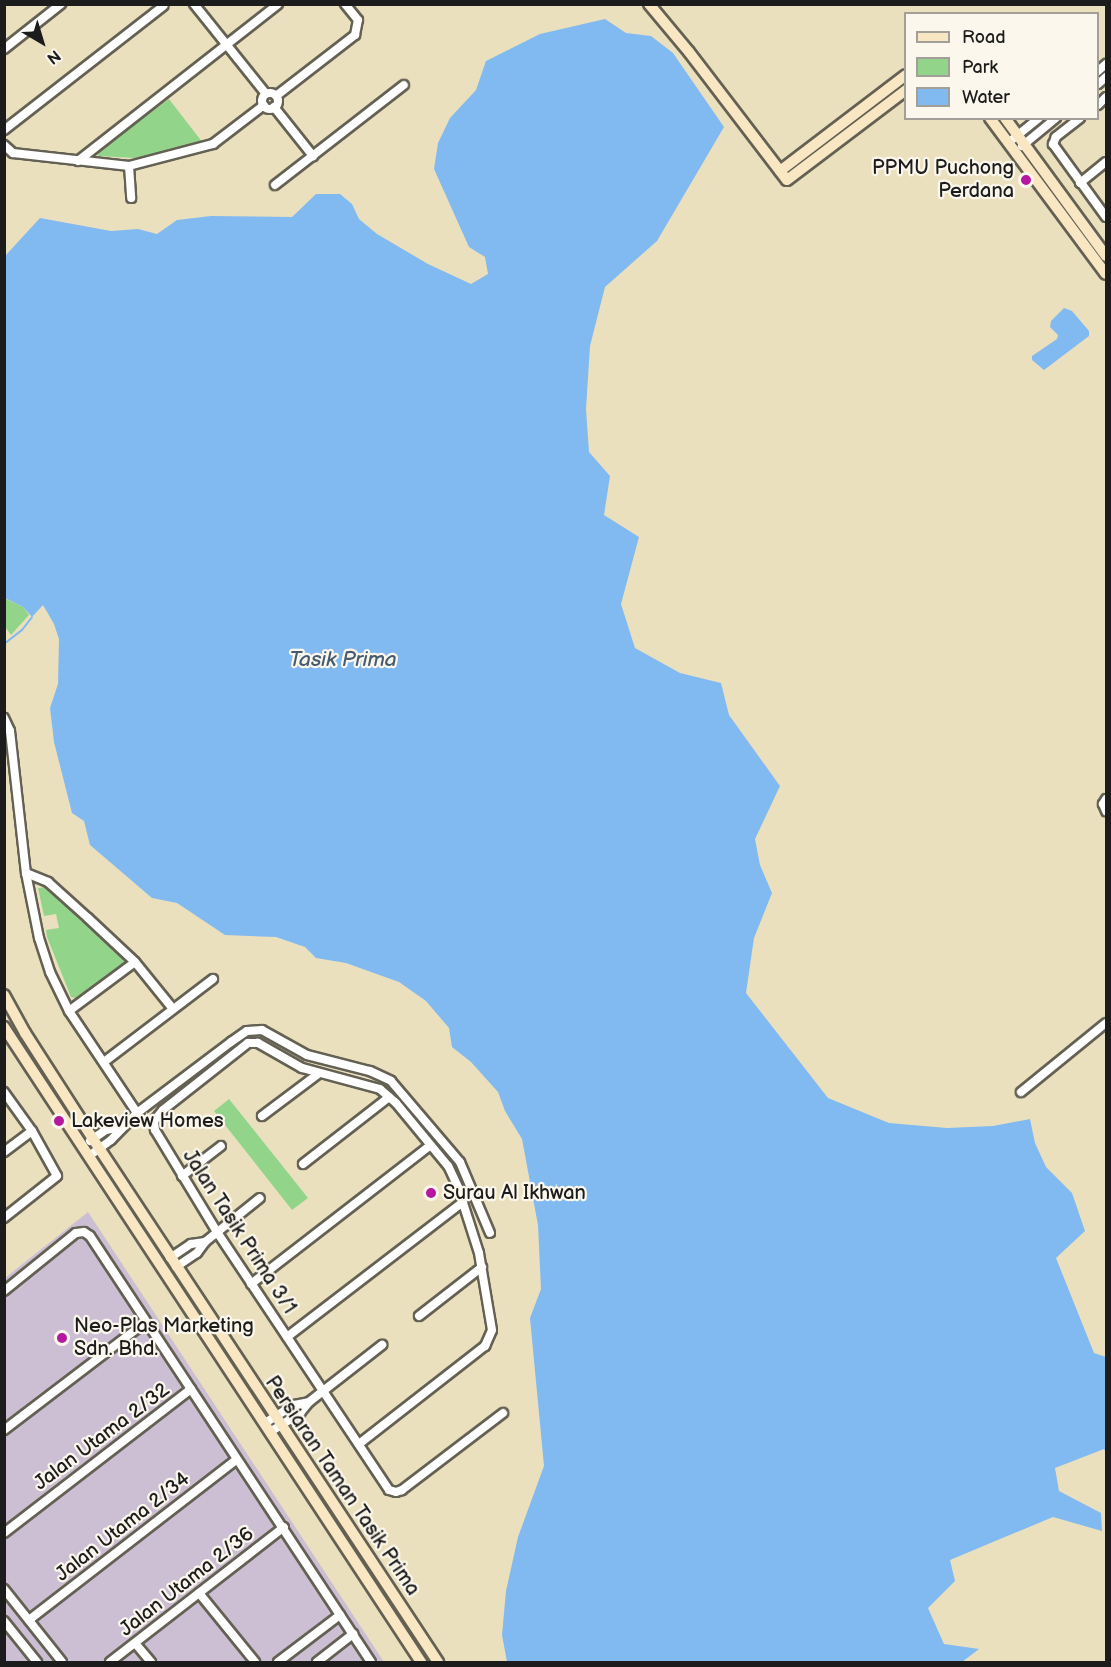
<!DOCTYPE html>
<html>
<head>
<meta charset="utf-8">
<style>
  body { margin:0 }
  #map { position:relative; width:1111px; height:1667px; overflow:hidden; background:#ebe0bd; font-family:"Balsamiq Sans",sans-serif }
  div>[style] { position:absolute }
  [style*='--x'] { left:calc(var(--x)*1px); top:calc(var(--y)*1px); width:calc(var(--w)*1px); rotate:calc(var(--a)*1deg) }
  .industrial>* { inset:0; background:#ccbfd4 }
  .green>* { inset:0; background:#93d48b }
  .water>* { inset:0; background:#80baf1 }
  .stream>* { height:2px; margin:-1px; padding:0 1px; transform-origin:1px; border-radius:1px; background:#80baf1 }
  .roads { filter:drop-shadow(2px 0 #646154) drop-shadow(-2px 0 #646154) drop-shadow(0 2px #646154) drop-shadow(0 -2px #646154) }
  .street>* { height:8px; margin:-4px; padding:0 4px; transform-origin:4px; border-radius:4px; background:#fff }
  .street>.ring { margin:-4px; padding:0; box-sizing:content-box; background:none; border:8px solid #fff; border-radius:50% }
  .secondary>* { height:10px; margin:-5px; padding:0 5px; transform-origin:5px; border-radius:5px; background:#f9e7c3 }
  .dots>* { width:16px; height:16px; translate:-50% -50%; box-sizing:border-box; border:3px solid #fbf7ec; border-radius:50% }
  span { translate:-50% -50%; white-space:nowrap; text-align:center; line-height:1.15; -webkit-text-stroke:4.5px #fbf7ec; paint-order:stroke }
  .poi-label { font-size:20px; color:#1c1c1c }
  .right { translate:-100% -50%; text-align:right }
  .left { translate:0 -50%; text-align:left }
  .street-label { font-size:20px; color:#1c1c1c }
  .water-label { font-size:21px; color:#445b71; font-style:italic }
  .frame { position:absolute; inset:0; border:6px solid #1c1c1c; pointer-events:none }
  .legend { position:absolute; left:904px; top:12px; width:195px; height:108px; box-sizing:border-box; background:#fbf7ec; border:2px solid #a29f99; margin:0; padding:8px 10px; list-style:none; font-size:18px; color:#1c1c1c }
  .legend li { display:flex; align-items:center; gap:12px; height:30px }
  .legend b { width:30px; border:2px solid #a29f99 }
  .north { position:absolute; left:12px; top:12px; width:60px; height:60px; -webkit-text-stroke:4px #fbf7ec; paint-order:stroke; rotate:142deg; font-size:16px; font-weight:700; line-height:24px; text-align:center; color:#1c1c1c }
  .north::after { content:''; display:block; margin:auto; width:21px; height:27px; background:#1c1c1c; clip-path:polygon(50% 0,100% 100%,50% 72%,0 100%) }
</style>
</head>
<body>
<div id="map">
  <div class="industrial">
    <div style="clip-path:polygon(88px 1212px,384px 1662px,5px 1662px,5px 1278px)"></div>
  </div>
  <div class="green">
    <div style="clip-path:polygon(169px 99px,203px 143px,135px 158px,98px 156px,99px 150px)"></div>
    <div style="clip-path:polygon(4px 598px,23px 607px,29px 615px,11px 635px,5px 627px)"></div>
    <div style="clip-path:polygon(45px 887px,123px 957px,124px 963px,80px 999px,71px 997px,47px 937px,46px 930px,59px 928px,56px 914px,44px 916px,38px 888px)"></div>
    <div style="clip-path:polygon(229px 1099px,308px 1198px,292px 1210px,214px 1111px)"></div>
  </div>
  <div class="water">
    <div style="clip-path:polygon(605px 19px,626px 33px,651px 36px,673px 53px,724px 127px,657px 241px,605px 287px,590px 346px,586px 409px,589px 452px,610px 476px,604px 515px,639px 537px,621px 604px,635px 648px,680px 673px,721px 683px,729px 715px,780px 786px,755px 839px,760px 865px,772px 893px,754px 938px,746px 993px,828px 1098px,889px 1123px,947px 1128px,993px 1126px,1030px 1119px,1035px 1143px,1046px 1167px,1072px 1193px,1085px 1231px,1056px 1258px,1094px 1353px,1106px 1357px,1106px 1452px,1104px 1449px,1055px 1468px,1059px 1491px,1101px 1513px,1102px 1531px,1053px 1517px,950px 1560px,955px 1581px,928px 1608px,944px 1644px,979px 1649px,962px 1662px,507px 1662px,502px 1635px,506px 1591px,518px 1537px,544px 1466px,530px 1318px,541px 1289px,538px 1225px,522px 1139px,505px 1111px,498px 1092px,471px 1062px,452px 1047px,449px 1028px,426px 1001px,399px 982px,346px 963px,316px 958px,305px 947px,276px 937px,225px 935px,177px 903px,152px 898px,90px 845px,84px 821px,72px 813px,54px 742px,50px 708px,58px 684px,59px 639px,54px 624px,43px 605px,32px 617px,23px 607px,5px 598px,5px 256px,40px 218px,111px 231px,138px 229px,157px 234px,177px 220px,211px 216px,292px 217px,316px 194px,340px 194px,352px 204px,359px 219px,377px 234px,428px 264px,471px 284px,488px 274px,485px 257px,469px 247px,434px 169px,438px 143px,450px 118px,476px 90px,486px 61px,540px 34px)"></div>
    <div style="clip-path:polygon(1064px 308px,1072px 311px,1089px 331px,1089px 336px,1044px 370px,1032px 360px,1032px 356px,1057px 339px,1058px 335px,1050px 327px,1051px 321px)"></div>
  </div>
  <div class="stream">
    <div style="--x:4;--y:644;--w:23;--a:-38"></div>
    <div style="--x:22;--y:630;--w:16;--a:-52"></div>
  </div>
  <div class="roads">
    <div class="street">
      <div style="--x:194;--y:4;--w:115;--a:51.3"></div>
      <div style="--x:4;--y:49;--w:73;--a:-38.3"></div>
      <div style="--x:1098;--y:71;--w:11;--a:-41"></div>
      <div style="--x:1098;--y:84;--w:11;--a:-41"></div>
      <div class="ring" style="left:262px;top:93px;width:8px;height:8px"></div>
      <div style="--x:276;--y:96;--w:100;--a:-37.7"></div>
      <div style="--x:355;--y:35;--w:15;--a:-79"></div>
      <div style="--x:358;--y:20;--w:21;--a:-129"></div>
      <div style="--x:1098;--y:105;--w:11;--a:-45"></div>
      <div style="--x:274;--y:107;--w:63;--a:51.5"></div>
      <div style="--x:1080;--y:118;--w:31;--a:142"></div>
      <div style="--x:1056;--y:137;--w:8;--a:113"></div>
      <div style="--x:1053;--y:144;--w:90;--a:54"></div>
      <div style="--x:4;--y:130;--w:202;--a:-37.9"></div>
      <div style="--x:1008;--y:143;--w:40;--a:-39"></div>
      <div style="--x:4;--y:145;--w:12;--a:42"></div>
      <div style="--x:13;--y:153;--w:117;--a:6.4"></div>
      <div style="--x:129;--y:166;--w:87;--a:-14.7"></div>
      <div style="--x:213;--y:144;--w:64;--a:-37.4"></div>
      <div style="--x:1022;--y:146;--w:44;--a:-39.5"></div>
      <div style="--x:78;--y:161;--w:254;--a:-38.1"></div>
      <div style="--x:129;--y:166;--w:32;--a:86"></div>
      <div style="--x:1080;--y:183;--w:33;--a:-39"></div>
      <div style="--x:275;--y:185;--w:163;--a:-37.8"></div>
      <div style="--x:4;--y:718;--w:14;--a:65"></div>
      <div style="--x:10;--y:731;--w:143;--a:83.6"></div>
      <div style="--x:26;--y:873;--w:66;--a:78.7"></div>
      <div style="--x:39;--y:938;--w:36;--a:72"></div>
      <div style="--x:50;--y:972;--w:43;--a:64"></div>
      <div style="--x:69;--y:1011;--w:123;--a:56.3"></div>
      <div style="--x:1106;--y:799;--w:6;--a:121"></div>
      <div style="--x:1103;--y:804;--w:8;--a:67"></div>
      <div style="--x:26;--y:873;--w:24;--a:22"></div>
      <div style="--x:48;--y:882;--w:54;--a:42"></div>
      <div style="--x:88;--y:918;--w:64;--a:43.1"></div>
      <div style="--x:135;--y:962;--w:60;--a:51"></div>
      <div style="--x:69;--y:1011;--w:82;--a:-36.6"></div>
      <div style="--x:104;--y:1062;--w:137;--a:-37.3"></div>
      <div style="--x:4;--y:1092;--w:48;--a:54.3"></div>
      <div style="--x:32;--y:1131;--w:51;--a:60.9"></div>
      <div style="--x:57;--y:1176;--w:68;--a:141.6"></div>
      <div style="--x:1021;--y:1092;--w:109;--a:-39.1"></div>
      <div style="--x:262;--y:1116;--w:70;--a:-36.9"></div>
      <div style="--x:90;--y:1141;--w:19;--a:-35"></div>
      <div style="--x:106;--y:1130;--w:15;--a:-11"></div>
      <div style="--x:4;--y:1152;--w:35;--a:-37"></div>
      <div style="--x:89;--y:1156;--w:27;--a:-36"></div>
      <div style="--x:111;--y:1140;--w:37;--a:-46"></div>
      <div style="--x:137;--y:1113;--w:118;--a:-37.1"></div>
      <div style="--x:231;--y:1042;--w:19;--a:-35"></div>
      <div style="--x:247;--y:1031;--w:15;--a:-4"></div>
      <div style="--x:262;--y:1030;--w:51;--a:29.1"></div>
      <div style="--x:307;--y:1055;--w:65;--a:14.3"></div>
      <div style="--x:370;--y:1071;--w:23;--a:25"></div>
      <div style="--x:391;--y:1081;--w:106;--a:49.6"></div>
      <div style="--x:460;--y:1162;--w:77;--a:67.1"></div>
      <div style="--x:303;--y:1164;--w:109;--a:-37.9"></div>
      <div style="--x:182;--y:1176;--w:49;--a:-37.6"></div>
      <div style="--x:170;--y:1258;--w:25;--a:-34"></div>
      <div style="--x:191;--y:1244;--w:14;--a:-8"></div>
      <div style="--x:176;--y:1267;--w:25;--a:-34"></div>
      <div style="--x:197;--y:1253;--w:14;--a:-54"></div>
      <div style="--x:205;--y:1242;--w:70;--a:-38.7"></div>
      <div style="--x:251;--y:1284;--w:227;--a:-37.7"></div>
      <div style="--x:4;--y:1291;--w:92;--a:-38.9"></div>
      <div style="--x:76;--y:1233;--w:8;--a:-7"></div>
      <div style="--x:84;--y:1232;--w:7;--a:34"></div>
      <div style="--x:90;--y:1236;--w:510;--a:56.59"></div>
      <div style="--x:419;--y:1316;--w:80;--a:-37.9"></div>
      <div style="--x:287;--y:1337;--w:222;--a:-37.5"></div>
      <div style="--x:265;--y:1423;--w:34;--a:-32"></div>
      <div style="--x:294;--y:1405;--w:15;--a:-11"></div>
      <div style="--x:4;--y:1430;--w:178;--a:-37.3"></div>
      <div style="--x:270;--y:1432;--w:36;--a:-32"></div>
      <div style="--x:300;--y:1413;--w:14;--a:-51"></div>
      <div style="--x:309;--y:1402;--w:93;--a:-38"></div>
      <div style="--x:359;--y:1444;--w:160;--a:-37.9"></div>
      <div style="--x:485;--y:1346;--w:17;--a:-66"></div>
      <div style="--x:492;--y:1330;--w:78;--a:-99.6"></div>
      <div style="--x:479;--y:1253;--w:69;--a:-107.7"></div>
      <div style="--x:458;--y:1187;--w:23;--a:-115"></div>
      <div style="--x:448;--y:1166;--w:82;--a:-129.5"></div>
      <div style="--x:396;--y:1103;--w:21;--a:-139"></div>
      <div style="--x:380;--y:1089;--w:81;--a:-164.9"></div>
      <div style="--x:302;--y:1068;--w:51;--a:-150.4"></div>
      <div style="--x:258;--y:1043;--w:10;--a:180"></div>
      <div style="--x:248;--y:1043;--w:108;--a:141.8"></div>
      <div style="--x:163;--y:1110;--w:14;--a:129"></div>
      <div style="--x:154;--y:1121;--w:9;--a:84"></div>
      <div style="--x:155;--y:1130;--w:119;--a:58.7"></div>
      <div style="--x:217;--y:1232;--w:310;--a:56.3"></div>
      <div style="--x:389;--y:1490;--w:7;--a:16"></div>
      <div style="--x:396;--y:1492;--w:6;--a:-18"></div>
      <div style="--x:402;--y:1490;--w:127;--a:-37.3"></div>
      <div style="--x:4;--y:1533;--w:236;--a:-37.6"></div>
      <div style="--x:4;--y:1589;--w:93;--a:51.5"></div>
      <div style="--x:199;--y:1593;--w:89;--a:50.9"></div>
      <div style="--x:29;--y:1620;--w:262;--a:-37.7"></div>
      <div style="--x:4;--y:1621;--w:53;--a:51.2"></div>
      <div style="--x:135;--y:1643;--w:25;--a:50"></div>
      <div style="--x:110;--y:1662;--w:220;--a:-37.8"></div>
      <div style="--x:278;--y:1662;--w:78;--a:-37.2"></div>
      <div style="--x:317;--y:1662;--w:46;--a:-37.9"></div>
    </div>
    <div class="secondary">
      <div style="--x:649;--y:4;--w:62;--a:50.2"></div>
      <div style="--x:689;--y:52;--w:161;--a:52.6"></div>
      <div style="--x:787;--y:180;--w:149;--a:-37.1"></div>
      <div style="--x:990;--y:118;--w:194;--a:53.4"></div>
      <div style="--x:1005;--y:118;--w:171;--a:53.8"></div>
      <div style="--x:780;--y:171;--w:158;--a:-37.3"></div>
      <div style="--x:4;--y:995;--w:43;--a:61.1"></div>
      <div style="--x:25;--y:1033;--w:126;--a:57.3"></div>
      <div style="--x:93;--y:1139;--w:627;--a:56.59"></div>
      <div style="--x:4;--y:1027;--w:760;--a:56.71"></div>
    </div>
  </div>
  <div class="dots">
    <div style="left:1026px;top:180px;background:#b5179e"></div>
    <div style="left:59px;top:1121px;background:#b5179e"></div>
    <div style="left:431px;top:1193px;background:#b5179e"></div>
    <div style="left:62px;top:1338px;background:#b5179e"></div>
  </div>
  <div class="poi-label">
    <span class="right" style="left:1014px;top:180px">PPMU Puchong<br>Perdana</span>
    <span class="left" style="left:71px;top:1121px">Lakeview Homes</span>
    <span class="left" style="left:443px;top:1193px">Surau Al Ikhwan</span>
    <span class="left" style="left:74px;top:1338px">Neo-Plas Marketing<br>Sdn. Bhd.</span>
  </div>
  <div class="street-label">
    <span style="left:239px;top:1232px;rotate:57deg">Jalan Tasik Prima 3/1</span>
    <span style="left:102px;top:1437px;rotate:-37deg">Jalan Utama 2/32</span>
    <span style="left:342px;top:1486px;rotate:56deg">Persiaran Taman Tasik Prima</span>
    <span style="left:123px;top:1527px;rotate:-38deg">Jalan Utama 2/34</span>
    <span style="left:187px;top:1582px;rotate:-38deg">Jalan Utama 2/36</span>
  </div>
  <div class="water-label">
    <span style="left:343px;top:660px">Tasik Prima</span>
  </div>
  <div class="frame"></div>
  <ul class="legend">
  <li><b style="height:8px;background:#f9e7c3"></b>Road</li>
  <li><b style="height:16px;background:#93d48b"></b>Park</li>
  <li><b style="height:16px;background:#80baf1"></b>Water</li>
  </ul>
  <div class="north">N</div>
</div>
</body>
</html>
